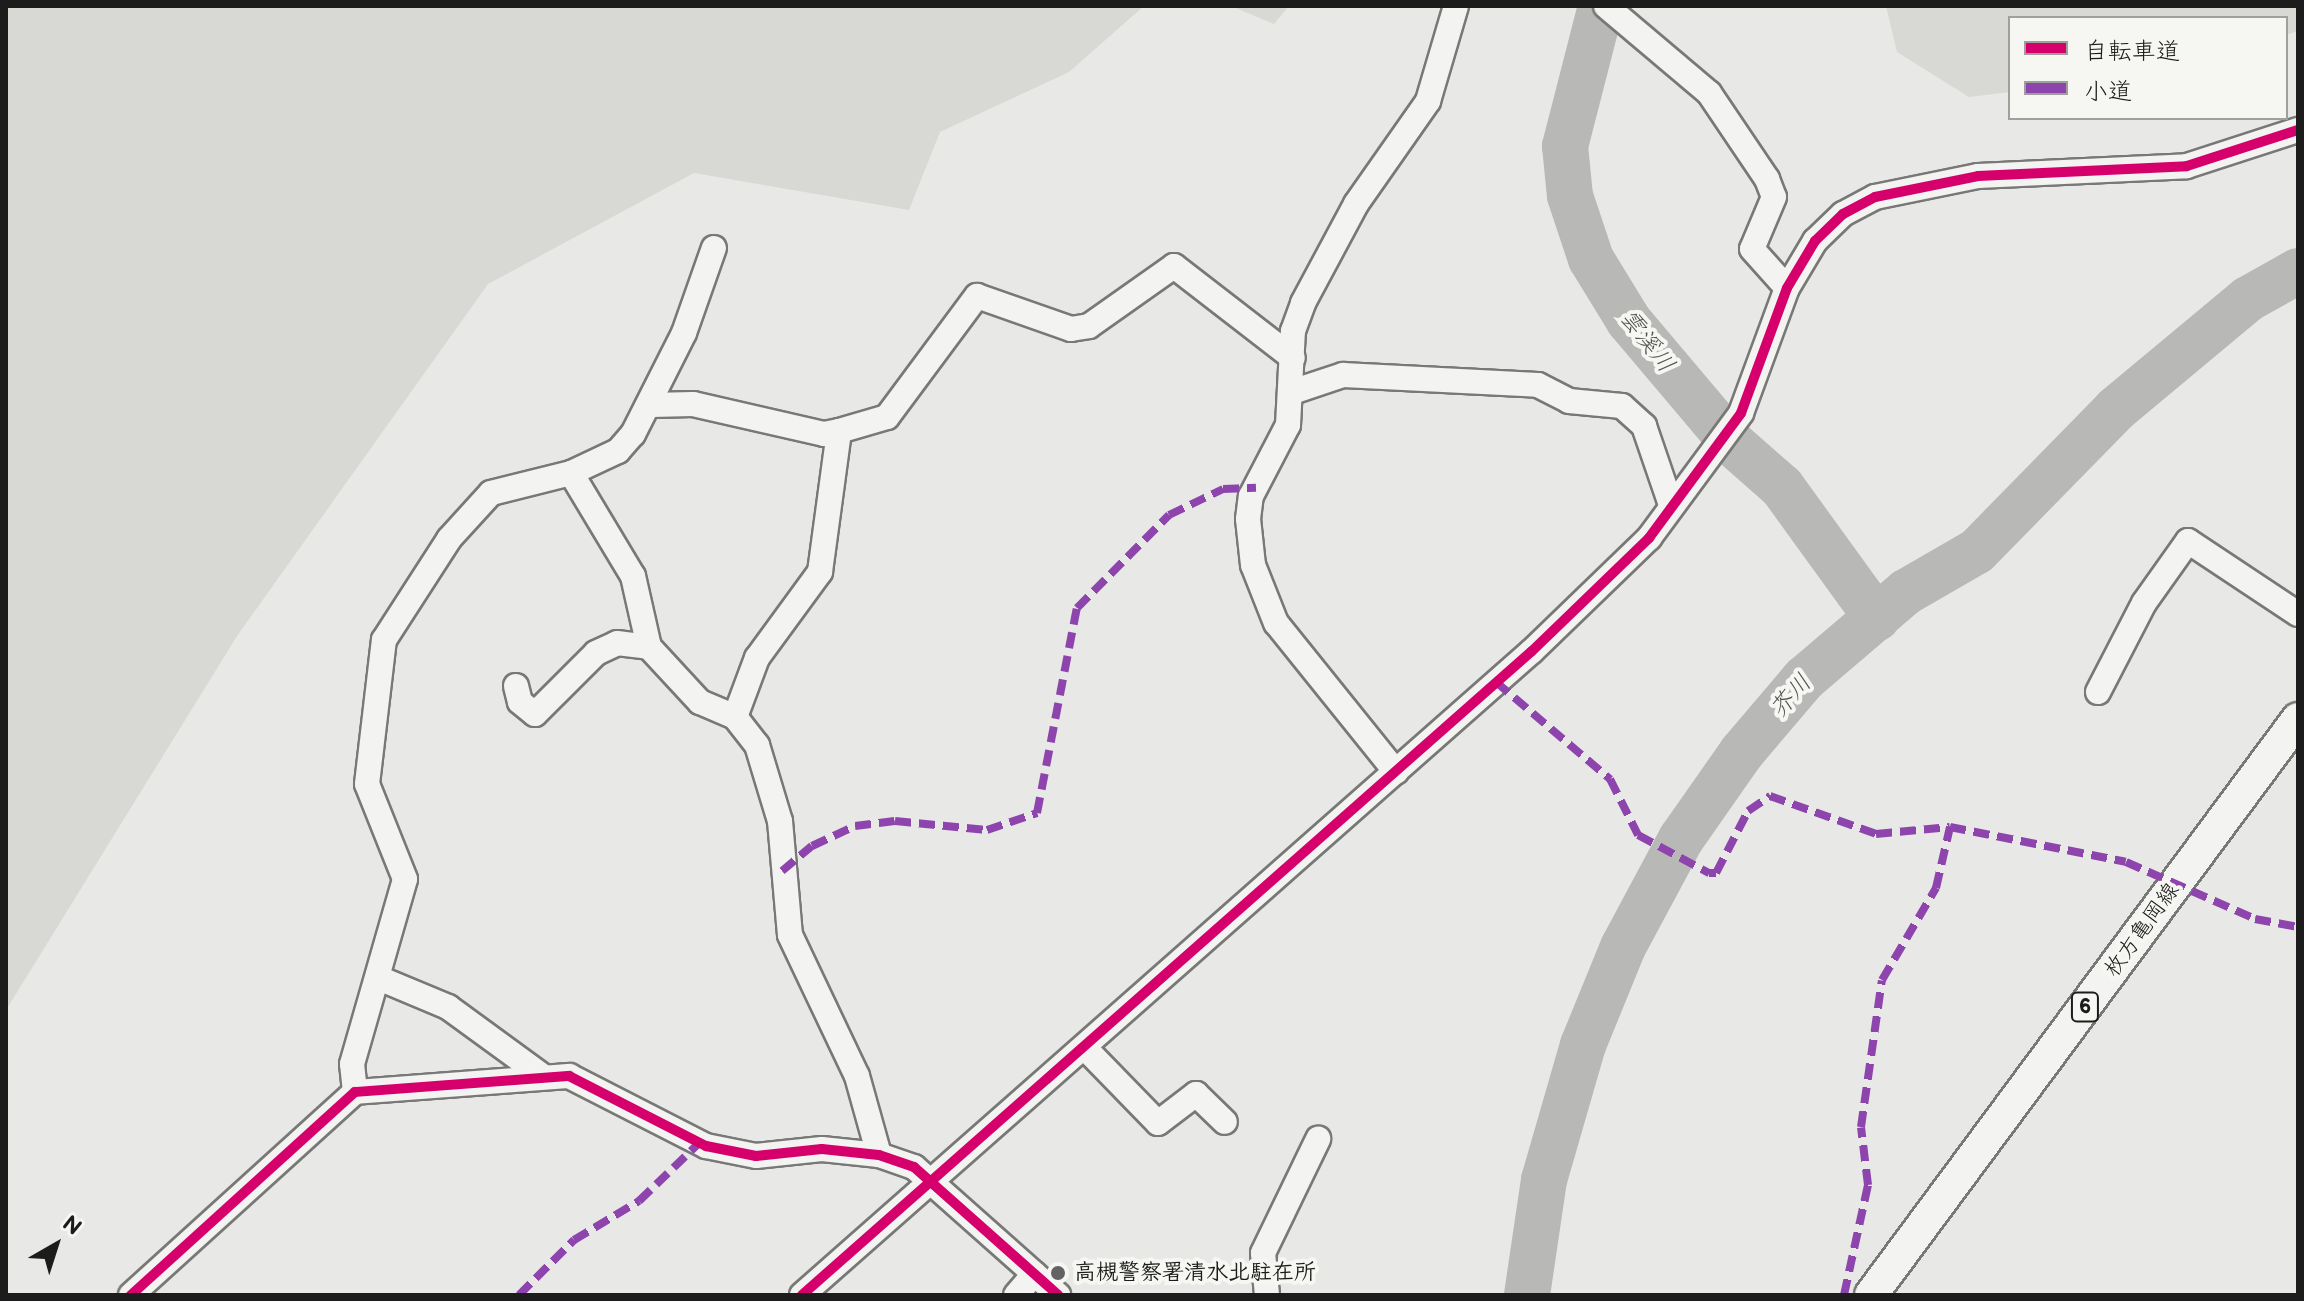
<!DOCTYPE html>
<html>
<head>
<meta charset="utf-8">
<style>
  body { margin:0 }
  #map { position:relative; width:2304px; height:1301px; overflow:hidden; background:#e8e8e6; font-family:"Balsamiq Sans","Klee One",sans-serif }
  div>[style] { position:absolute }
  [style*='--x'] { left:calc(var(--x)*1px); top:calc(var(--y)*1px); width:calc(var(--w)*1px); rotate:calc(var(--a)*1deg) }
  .green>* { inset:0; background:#d8d8d5 }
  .river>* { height:46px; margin:-23px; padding:0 23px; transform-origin:23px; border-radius:23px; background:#b8b8b6 }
  .roads { filter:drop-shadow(2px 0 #787877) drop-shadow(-2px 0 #787877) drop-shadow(0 2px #787877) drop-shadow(0 -2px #787877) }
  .minor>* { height:24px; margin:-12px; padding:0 12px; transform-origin:12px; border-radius:12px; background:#f3f3f1 }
  .major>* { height:32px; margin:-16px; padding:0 16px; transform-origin:16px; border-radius:16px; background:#f3f3f1 }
  .quiet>* { height:8px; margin-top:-4px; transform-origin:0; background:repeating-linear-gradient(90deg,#8e44ad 0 16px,transparent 0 24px) }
  .cycleway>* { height:10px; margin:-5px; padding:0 5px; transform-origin:5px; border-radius:5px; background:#d6006c }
  .dots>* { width:22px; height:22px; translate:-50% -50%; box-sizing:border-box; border:4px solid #f6f6f2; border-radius:50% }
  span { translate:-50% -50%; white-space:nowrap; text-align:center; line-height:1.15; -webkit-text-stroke:8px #f6f6f2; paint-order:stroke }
  .shield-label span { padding:2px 6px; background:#f6f6f2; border:2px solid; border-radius:6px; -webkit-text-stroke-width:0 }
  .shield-label { font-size:20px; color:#1c1c1c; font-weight:700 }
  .street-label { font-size:22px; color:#1c1c1c }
  .poi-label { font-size:22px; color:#1c1c1c; font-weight:700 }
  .left { translate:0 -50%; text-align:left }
  .water-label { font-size:24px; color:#525251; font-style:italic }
  .frame { position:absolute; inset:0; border:8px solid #1c1c1c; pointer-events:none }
  .legend { position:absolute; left:2008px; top:16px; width:280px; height:104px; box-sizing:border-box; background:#f6f6f2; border:2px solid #9f9f9c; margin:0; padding:10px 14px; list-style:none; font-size:24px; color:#1c1c1c }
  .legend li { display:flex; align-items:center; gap:16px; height:40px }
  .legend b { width:40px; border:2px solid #9f9f9c }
  .north { position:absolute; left:16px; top:1205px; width:80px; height:80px; -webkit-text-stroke:6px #f6f6f2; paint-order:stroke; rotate:39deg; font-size:22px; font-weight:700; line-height:32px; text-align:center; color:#1c1c1c }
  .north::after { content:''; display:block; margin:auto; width:28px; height:36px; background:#1c1c1c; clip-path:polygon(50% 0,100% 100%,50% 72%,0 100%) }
</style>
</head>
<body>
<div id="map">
  <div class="green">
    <div style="clip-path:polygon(6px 6px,1144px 6px,1069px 72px,940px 132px,909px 210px,694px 173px,488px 284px,237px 636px,6px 1010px)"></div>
    <div style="clip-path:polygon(1231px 6px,1289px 6px,1274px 24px)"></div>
    <div style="clip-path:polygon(1886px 6px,2298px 6px,2298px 31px,2286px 35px,2286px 18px,2010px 18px,2010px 92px,1969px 97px,1897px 52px)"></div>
  </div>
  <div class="river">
    <div style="--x:1601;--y:6;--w:145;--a:104.4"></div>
    <div style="--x:1565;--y:146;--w:50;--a:84.3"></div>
    <div style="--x:1570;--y:196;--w:66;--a:71.6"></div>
    <div style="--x:1591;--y:259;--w:73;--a:58.5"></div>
    <div style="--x:1629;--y:321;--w:161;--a:49.8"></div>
    <div style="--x:1733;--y:444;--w:65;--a:41.3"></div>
    <div style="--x:1782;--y:487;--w:162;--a:54.1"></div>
    <div style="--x:1527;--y:1295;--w:116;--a:-81.6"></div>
    <div style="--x:1544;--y:1180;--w:141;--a:-73.9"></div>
    <div style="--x:1583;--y:1045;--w:106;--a:-67.8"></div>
    <div style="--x:1623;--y:947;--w:123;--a:-61.8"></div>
    <div style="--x:1681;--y:839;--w:106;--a:-55"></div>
    <div style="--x:1742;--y:752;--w:96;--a:-49.7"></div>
    <div style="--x:1804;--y:679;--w:134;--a:-40.5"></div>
    <div style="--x:1906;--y:592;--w:82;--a:-30"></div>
    <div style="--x:1977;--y:551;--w:199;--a:-45.6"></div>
    <div style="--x:2116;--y:409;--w:172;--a:-39.8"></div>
    <div style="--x:2248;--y:299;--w:57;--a:-29.2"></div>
  </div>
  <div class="roads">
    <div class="minor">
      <div style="--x:1606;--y:6;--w:135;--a:40.2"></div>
      <div style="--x:1709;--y:93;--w:104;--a:56"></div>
      <div style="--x:1767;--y:179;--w:19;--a:69"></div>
      <div style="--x:1774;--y:197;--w:56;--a:112.9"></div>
      <div style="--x:1752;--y:249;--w:52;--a:48.1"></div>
      <div style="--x:1295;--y:391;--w:51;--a:-18.4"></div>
      <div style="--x:1343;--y:375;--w:195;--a:2.9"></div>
      <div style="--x:1538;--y:385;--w:35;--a:27"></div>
      <div style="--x:1569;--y:401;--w:53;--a:5.4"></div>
      <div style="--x:1622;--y:406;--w:30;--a:42"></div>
      <div style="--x:1644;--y:426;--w:83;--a:71.1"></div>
      <div style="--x:651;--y:405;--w:42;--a:-1.4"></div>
      <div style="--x:693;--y:404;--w:134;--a:12.9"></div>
      <div style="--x:824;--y:434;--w:15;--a:-11"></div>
      <div style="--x:571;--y:473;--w:120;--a:59"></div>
      <div style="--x:633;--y:576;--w:73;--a:77.3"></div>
      <div style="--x:649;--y:647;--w:75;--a:47.2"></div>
      <div style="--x:700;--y:702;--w:38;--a:23"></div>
      <div style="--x:735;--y:717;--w:36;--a:52"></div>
      <div style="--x:757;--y:745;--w:79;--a:73.2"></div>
      <div style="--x:780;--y:821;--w:114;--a:85"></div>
      <div style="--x:790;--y:935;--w:156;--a:64.6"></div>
      <div style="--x:857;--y:1076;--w:82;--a:74.4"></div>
      <div style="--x:516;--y:686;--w:16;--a:76"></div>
      <div style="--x:520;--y:702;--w:19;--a:39"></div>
      <div style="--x:535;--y:714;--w:86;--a:-45"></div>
      <div style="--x:596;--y:653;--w:23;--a:-25"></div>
      <div style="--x:617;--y:643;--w:32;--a:7"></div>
      <div style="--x:2098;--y:692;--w:100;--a:-62.7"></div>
      <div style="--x:2144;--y:603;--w:76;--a:-54.6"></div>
      <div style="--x:2188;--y:541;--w:132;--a:33.6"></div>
      <div style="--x:735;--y:717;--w:63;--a:-69.6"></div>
      <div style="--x:757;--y:658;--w:107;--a:-53.8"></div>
      <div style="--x:820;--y:572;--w:142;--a:-82.3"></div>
      <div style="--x:839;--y:431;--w:50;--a:-16.3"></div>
      <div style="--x:887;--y:417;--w:151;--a:-53.4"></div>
      <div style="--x:977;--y:296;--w:100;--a:19.3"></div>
      <div style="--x:1071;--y:329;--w:18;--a:-9"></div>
      <div style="--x:1089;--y:326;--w:104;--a:-35.2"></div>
      <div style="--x:1174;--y:266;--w:150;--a:37.7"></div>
      <div style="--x:1396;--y:772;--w:191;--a:-128.8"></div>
      <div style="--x:1276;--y:623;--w:62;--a:-111.6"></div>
      <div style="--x:1253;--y:565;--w:46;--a:-96.2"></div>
      <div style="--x:1248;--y:519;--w:23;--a:-83"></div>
      <div style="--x:1251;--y:496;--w:80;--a:-62.5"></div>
      <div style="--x:1288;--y:425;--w:94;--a:-87"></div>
      <div style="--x:1293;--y:331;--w:30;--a:-70"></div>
      <div style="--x:1303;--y:303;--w:112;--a:-61.8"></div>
      <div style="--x:1356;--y:204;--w:126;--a:-55"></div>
      <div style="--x:1428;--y:101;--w:99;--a:-73.6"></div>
      <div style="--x:381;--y:979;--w:73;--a:22.7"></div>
      <div style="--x:448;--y:1007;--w:119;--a:36.1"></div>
      <div style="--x:1084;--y:1047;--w:106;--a:45.8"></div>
      <div style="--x:1158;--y:1123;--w:48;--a:-37.3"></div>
      <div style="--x:1196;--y:1094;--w:40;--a:44"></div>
      <div style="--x:355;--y:1092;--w:28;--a:-96"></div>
      <div style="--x:352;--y:1064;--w:192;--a:-74"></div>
      <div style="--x:405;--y:879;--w:102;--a:-111.8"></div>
      <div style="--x:367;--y:784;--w:145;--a:-83.3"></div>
      <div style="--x:384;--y:640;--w:120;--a:-57.2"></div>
      <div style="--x:449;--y:539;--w:62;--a:-47.6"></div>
      <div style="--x:491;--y:493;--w:82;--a:-14"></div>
      <div style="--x:571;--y:473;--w:52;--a:-25.1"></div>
      <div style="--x:618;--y:451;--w:23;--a:-49"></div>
      <div style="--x:633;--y:434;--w:113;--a:-63.2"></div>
      <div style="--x:684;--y:333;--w:90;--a:-70.6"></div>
      <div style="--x:131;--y:1295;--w:302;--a:-42.2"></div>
      <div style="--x:355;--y:1092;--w:215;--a:-4.3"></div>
      <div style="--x:569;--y:1076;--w:154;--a:27.1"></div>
      <div style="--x:706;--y:1146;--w:51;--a:11.3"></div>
      <div style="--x:756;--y:1156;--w:66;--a:-6.1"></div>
      <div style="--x:822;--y:1149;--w:57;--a:6"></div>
      <div style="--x:879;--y:1155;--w:37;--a:19"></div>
      <div style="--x:914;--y:1167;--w:193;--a:41.6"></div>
      <div style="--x:802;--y:1295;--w:973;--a:-41.42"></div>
      <div style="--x:1532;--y:651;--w:163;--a:-44"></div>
      <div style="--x:1649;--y:538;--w:155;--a:-53.6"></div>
      <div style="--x:1741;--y:413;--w:133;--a:-69.8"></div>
      <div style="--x:1787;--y:288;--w:55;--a:-59.2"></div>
      <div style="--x:1815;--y:241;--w:39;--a:-44"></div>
      <div style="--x:1843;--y:214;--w:36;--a:-28"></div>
      <div style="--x:1875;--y:197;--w:105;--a:-11.5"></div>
      <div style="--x:1978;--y:176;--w:209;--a:-2.7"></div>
      <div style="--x:2187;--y:166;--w:117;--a:-18"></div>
      <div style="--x:1016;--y:1295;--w:28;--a:-49"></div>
      <div style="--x:1267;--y:1295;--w:42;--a:-95.4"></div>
      <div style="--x:1263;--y:1253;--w:127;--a:-64.2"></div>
    </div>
    <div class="major">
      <div style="--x:1871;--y:1295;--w:717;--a:-53.45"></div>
    </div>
  </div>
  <div class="quiet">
    <div style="--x:1496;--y:682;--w:150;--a:40.4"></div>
    <div style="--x:1610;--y:779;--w:63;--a:63.4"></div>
    <div style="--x:1638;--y:835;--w:81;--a:28.2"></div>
    <div style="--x:1709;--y:873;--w:7;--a:0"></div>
    <div style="--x:1716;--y:873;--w:70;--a:-62.7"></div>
    <div style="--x:1748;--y:811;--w:27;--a:-34"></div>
    <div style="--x:1770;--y:796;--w:113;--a:19.7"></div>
    <div style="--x:1876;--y:834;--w:74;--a:-5.4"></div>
    <div style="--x:1950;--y:827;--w:179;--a:11.2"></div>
    <div style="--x:2126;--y:862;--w:141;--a:23.8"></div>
    <div style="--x:2255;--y:919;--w:44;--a:10.5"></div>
    <div style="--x:782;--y:871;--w:39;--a:-40"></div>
    <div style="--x:812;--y:846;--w:47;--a:-24.9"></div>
    <div style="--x:855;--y:826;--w:40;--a:-7.1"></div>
    <div style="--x:895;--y:821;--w:92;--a:5.6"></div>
    <div style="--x:987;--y:830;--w:53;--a:-18.8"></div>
    <div style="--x:1037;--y:813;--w:209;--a:-79"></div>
    <div style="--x:1077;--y:608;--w:131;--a:-45.3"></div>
    <div style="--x:1169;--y:515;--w:60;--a:-25.7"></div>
    <div style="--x:1223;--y:489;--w:33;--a:-2"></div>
    <div style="--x:519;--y:1295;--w:78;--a:-45"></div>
    <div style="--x:574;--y:1240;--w:76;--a:-31"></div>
    <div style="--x:639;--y:1201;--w:83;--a:-44"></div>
    <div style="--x:1844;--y:1295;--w:113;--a:-77.7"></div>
    <div style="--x:1868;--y:1185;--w:58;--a:-96.9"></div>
    <div style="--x:1861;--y:1127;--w:148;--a:-81.9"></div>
    <div style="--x:1882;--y:980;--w:107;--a:-59.6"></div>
    <div style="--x:1936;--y:888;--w:63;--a:-77.1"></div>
  </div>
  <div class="cycleway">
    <div style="--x:131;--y:1295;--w:302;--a:-42.2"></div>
    <div style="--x:355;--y:1092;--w:215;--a:-4.3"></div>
    <div style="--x:569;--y:1076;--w:154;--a:27.1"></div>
    <div style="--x:706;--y:1146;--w:51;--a:11.3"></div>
    <div style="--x:756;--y:1156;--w:66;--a:-6.1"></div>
    <div style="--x:822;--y:1149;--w:57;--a:6"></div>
    <div style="--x:879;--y:1155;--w:37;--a:19"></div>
    <div style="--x:914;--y:1167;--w:193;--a:41.6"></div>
    <div style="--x:802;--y:1295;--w:973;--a:-41.42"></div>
    <div style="--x:1532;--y:651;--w:163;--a:-44"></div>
    <div style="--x:1649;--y:538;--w:155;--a:-53.6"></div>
    <div style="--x:1741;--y:413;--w:133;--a:-69.8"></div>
    <div style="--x:1787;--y:288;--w:55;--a:-59.2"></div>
    <div style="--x:1815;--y:241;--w:39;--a:-44"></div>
    <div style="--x:1843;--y:214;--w:36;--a:-28"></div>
    <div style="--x:1875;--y:197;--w:105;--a:-11.5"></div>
    <div style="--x:1978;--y:176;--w:209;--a:-2.7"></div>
    <div style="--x:2187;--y:166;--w:117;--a:-18"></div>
  </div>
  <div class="dots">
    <div style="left:1058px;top:1273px;background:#636363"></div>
  </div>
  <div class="shield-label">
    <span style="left:2085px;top:1007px">6</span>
  </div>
  <div class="street-label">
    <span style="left:2142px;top:930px;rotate:-54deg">枚方亀岡線</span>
  </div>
  <div class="poi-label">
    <span class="left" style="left:1074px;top:1273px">高槻警察署清水北駐在所</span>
  </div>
  <div class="water-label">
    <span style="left:1647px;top:341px;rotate:52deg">雲溪川</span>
    <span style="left:1791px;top:696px;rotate:-48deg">芥川</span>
  </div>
  <div class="frame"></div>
  <ul class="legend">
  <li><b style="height:10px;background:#d6006c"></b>自転車道</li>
  <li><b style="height:10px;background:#8e44ad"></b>小道</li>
  </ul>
  <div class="north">N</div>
</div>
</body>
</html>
